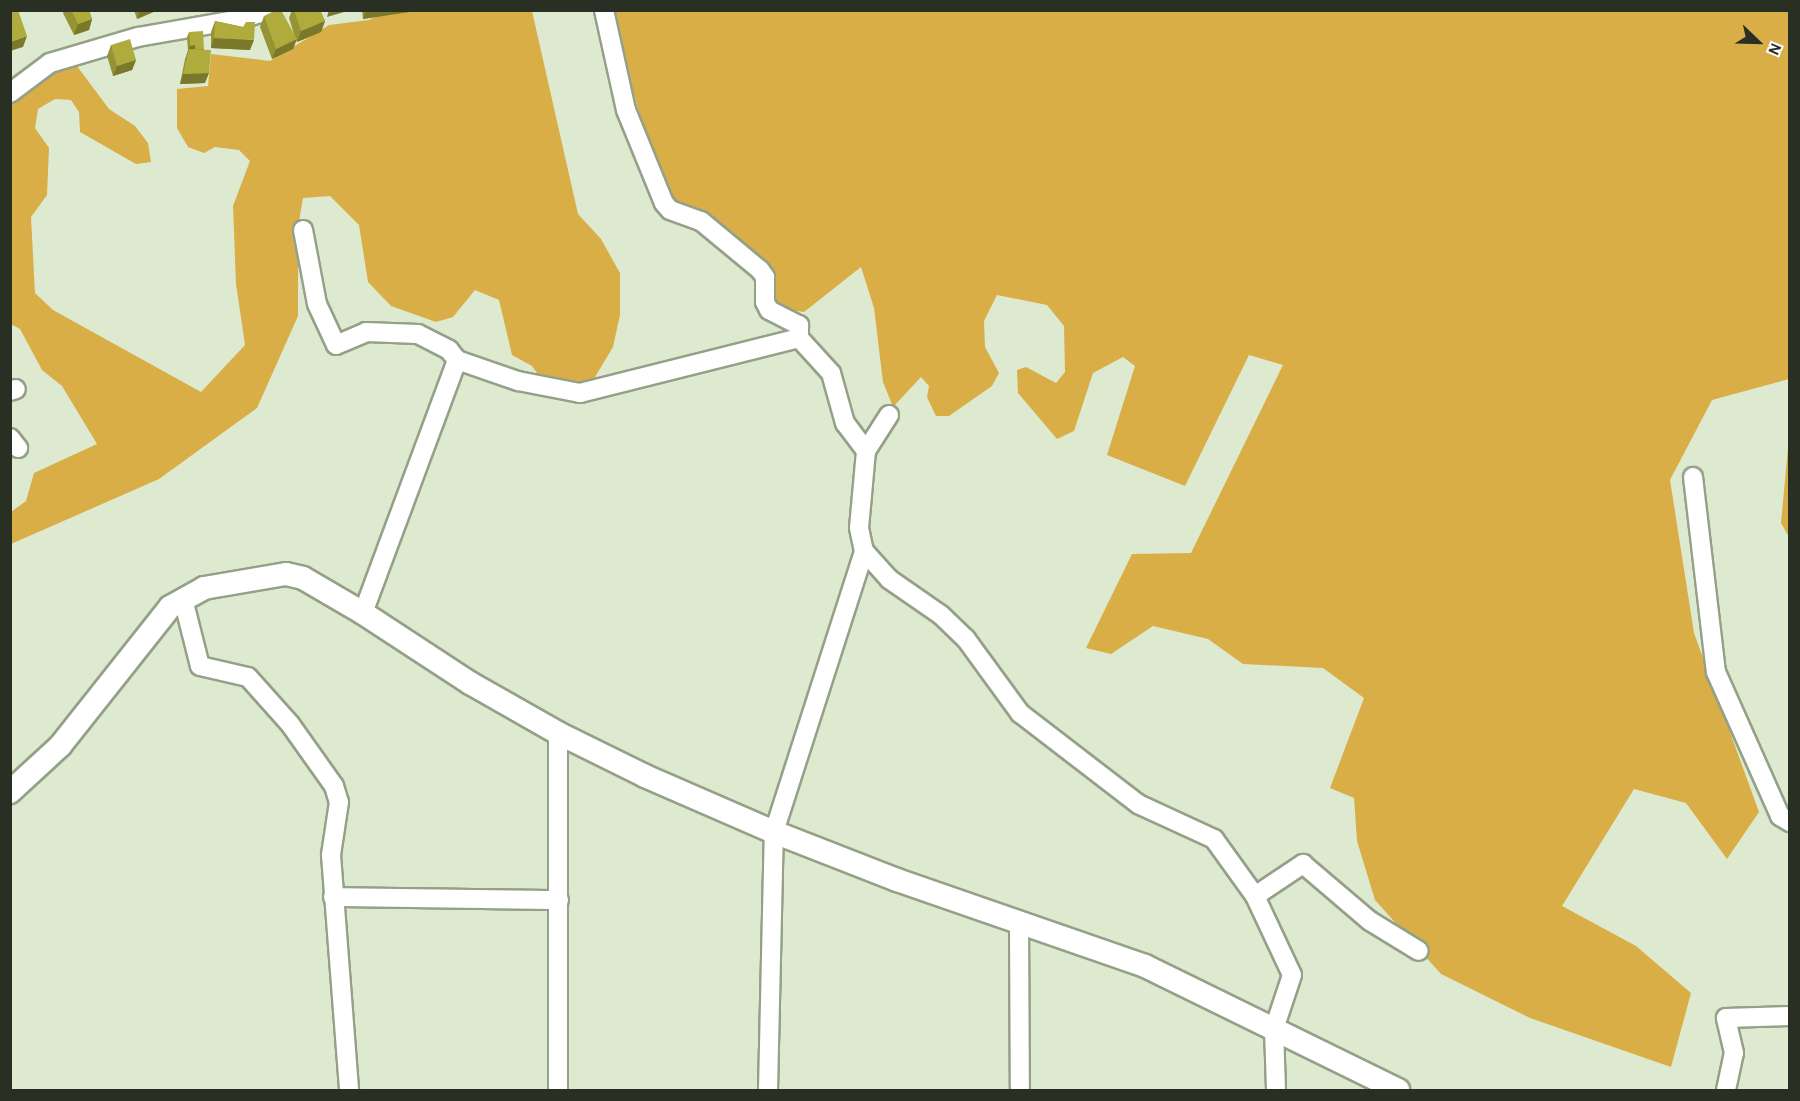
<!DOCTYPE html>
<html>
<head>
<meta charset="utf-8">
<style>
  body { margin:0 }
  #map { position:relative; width:1800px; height:1101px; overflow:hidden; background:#ddeacf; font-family:"Alegreya Sans",sans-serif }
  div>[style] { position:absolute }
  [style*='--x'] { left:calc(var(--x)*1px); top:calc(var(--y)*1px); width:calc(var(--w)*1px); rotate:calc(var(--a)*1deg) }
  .forest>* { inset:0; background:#d9ae46 }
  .roads { filter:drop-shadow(2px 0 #94a087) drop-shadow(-2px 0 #94a087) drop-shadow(0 2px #94a087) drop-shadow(0 -2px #94a087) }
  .minor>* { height:18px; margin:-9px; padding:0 9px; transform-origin:9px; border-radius:9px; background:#fff }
  .tertiary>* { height:22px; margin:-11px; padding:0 11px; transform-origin:11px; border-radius:11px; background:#fff }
  .wall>* { inset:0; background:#969334 }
  .shaded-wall>* { inset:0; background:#7a782b }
  .building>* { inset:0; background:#afab3d }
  span { translate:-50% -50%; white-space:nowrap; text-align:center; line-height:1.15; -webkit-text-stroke:5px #fff; paint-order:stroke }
  .frame { position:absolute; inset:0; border:12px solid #2a2f24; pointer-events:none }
  .north { position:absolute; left:1728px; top:12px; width:60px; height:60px; -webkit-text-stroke:4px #fff; paint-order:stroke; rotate:113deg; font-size:16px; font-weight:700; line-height:24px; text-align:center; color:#2a2f24 }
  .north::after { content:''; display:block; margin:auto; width:21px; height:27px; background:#2a2f24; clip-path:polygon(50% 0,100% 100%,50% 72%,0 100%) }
</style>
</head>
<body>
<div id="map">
  <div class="forest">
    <div style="clip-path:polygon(387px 11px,532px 11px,578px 214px,601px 239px,620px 273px,620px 315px,613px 347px,592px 382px,580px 391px,542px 380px,532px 366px,512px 355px,499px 300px,475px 290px,453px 317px,436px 322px,391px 306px,368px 282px,359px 225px,330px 196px,303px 198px,298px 227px,298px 316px,257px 408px,159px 479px,11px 544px,11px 512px,26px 501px,34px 473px,97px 444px,62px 386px,42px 370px,20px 329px,11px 324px,11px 100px,44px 72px,74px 62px,109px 109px,135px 126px,148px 143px,151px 162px,136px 164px,80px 132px,79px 112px,71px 100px,55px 99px,38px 109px,35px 128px,49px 148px,47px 195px,31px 217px,35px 293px,53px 310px,201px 392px,245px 345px,236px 284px,233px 206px,250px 161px,239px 150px,215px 147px,204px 153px,188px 147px,177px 128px,177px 89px,208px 86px,211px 54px,270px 61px,329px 25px,369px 20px)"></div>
    <div style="clip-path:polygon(610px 11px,1789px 11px,1789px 379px,1712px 400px,1670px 480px,1694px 633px,1759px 812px,1727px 859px,1686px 803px,1634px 789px,1562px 906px,1636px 946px,1691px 993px,1671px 1067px,1530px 1018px,1441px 974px,1375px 900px,1357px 841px,1354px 798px,1330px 788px,1364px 698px,1323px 668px,1243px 664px,1208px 639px,1153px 626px,1111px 654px,1086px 648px,1132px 554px,1191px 553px,1283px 365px,1249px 355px,1185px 486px,1107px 455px,1135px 366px,1123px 357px,1093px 373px,1074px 431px,1057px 439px,1018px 393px,1017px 370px,1026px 367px,1056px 383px,1065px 372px,1064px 326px,1047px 305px,997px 295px,984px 321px,985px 347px,999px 373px,992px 386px,949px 416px,936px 416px,927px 397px,929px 386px,921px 377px,893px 407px,883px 382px,874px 308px,861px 267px,804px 312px,782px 309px,772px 302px,773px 283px,677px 207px,655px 168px)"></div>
    <div style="clip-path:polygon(1789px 438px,1789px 537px,1781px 523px)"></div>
  </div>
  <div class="roads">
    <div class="minor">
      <div style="--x:604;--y:10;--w:102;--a:77.6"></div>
      <div style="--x:626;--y:110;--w:100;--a:67.8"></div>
      <div style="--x:664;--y:203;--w:9;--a:49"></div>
      <div style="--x:670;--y:210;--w:33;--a:20"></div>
      <div style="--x:701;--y:221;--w:77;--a:39.7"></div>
      <div style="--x:760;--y:270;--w:9;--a:54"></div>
      <div style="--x:765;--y:277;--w:25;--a:90"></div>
      <div style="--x:765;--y:302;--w:9;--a:63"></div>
      <div style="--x:769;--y:310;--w:34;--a:27"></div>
      <div style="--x:799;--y:325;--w:13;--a:90"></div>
      <div style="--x:10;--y:93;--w:50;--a:-36.9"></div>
      <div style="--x:50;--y:63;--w:92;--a:-16.5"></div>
      <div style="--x:138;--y:37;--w:105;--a:-9.9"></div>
      <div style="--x:241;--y:19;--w:30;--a:-17"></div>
      <div style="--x:303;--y:230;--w:75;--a:79.3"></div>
      <div style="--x:317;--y:304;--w:45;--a:65.1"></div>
      <div style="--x:336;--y:345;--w:33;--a:-23"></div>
      <div style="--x:366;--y:332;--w:52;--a:2.2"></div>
      <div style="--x:418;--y:334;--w:35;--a:27"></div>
      <div style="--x:449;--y:350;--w:13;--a:51"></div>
      <div style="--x:10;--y:391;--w:6;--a:-18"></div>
      <div style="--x:889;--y:415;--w:43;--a:122.6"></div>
      <div style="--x:866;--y:451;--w:77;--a:95.2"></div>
      <div style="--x:859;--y:528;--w:24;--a:78"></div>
      <div style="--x:864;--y:551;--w:38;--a:48"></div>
      <div style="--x:889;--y:579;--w:63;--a:34.7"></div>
      <div style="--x:941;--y:615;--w:35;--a:44"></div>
      <div style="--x:966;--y:639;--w:92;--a:53.9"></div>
      <div style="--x:1020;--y:713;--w:149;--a:37.6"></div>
      <div style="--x:1138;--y:804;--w:84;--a:24.7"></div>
      <div style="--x:1214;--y:839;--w:70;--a:54.3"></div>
      <div style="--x:1255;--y:896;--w:87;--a:64.9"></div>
      <div style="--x:1292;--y:975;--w:57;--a:108.4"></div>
      <div style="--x:1274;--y:1029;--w:61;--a:88.1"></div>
      <div style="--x:10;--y:438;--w:13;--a:51"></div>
      <div style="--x:1693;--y:477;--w:196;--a:83.3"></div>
      <div style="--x:1716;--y:672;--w:158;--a:66"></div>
      <div style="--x:1780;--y:816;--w:12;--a:31"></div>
      <div style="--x:183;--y:599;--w:69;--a:75.8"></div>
      <div style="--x:200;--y:666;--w:49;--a:12.9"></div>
      <div style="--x:248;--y:677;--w:63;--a:48.2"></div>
      <div style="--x:290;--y:724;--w:76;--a:54.6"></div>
      <div style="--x:334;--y:786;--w:17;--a:73"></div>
      <div style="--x:339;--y:802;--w:54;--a:98.6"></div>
      <div style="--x:331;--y:855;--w:236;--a:85.6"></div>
      <div style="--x:363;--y:613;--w:270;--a:-69.6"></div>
      <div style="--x:457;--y:360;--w:65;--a:19"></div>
      <div style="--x:518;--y:381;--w:63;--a:11"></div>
      <div style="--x:580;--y:393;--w:226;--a:-14.1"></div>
      <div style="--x:799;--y:338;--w:47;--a:47.6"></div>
      <div style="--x:831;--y:373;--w:52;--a:74.4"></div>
      <div style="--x:845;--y:423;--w:35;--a:53"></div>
      <div style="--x:1255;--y:896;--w:58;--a:-33.7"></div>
      <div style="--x:1303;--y:864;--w:88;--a:40.4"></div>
      <div style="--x:1370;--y:921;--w:57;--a:31.5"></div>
      <div style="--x:333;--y:897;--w:226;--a:0.8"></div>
      <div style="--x:1019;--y:921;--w:169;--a:89.7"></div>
      <div style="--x:558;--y:1090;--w:357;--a:-90"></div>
      <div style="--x:768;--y:1090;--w:258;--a:-88.7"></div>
      <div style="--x:774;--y:832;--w:295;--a:-72.2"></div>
      <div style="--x:1726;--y:1090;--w:38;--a:-78"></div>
      <div style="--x:1734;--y:1053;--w:36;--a:-103"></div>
      <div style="--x:1726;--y:1018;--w:64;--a:-1.8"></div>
    </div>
    <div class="tertiary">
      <div style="--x:10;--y:792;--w:68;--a:-42.6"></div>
      <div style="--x:60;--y:746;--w:177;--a:-51.6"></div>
      <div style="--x:170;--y:607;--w:39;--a:-29"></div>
      <div style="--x:204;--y:588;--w:83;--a:-9.7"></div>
      <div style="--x:286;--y:574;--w:17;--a:13"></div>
      <div style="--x:303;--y:578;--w:69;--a:30.3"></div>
      <div style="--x:363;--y:613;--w:128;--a:33.2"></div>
      <div style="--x:470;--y:683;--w:101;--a:29.6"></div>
      <div style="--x:558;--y:733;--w:97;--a:26.3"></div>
      <div style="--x:645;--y:776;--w:141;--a:23.5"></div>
      <div style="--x:774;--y:832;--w:132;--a:21.3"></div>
      <div style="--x:897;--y:880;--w:262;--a:19.1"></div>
      <div style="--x:1145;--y:966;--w:282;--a:26.1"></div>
    </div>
  </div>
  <div class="wall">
    <div style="clip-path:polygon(64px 10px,89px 10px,92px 19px,89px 30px,74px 35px,63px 13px)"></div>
    <div style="clip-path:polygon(134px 10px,158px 10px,137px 19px)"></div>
    <div style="clip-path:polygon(292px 10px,320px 10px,325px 21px,321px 32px,297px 42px,296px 40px,293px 49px,272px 59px,260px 27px,264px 16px,294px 34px,289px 18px)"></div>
    <div style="clip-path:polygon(362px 10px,410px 10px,409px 12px,363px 19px)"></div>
    <div style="clip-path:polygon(215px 21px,243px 27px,250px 50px,211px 48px,211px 32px)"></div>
    <div style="clip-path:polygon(189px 32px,204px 49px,205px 83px,180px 84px,185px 59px,188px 50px,187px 37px)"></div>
    <div style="clip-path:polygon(111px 45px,136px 60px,132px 70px,113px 76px,107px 56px)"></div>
  </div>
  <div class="shaded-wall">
    <div style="clip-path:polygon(140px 10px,158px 10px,137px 19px)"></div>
    <div style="clip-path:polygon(329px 10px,351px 10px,327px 17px)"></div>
    <div style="clip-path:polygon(366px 10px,410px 10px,409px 12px,363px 19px)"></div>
    <div style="clip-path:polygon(92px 19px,89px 30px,74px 35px,78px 24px)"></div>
    <div style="clip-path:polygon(325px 21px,321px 32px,297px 42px,301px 31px)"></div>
    <div style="clip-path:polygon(27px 36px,23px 47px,10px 51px,10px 42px)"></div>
    <div style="clip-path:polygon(214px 38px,254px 40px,250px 50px,211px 48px)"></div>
    <div style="clip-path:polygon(297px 39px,293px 49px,272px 59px,276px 49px)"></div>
    <div style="clip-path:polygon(195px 45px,194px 50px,188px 51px,190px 46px)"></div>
    <div style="clip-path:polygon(136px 60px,132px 70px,113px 76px,117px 66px)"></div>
    <div style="clip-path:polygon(209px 73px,205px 83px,180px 84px,183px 74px)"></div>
  </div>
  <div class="building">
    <div style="clip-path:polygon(18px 10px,27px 36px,10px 42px,10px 13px)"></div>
    <div style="clip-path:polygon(71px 10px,89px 10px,92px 19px,78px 24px)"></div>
    <div style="clip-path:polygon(276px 10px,281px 10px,297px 39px,276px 49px,264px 16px)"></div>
    <div style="clip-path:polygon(294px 10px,320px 10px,325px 21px,301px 31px)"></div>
    <div style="clip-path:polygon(215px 21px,243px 27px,246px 22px,255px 22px,254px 40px,214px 38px)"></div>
    <div style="clip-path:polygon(203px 31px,204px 49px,196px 49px,195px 45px,190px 46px,189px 32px)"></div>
    <div style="clip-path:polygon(130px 39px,136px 60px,117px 66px,111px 45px)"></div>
    <div style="clip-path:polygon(189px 49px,211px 50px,209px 73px,183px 74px)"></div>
  </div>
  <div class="frame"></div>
  <div class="north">N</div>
</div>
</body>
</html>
